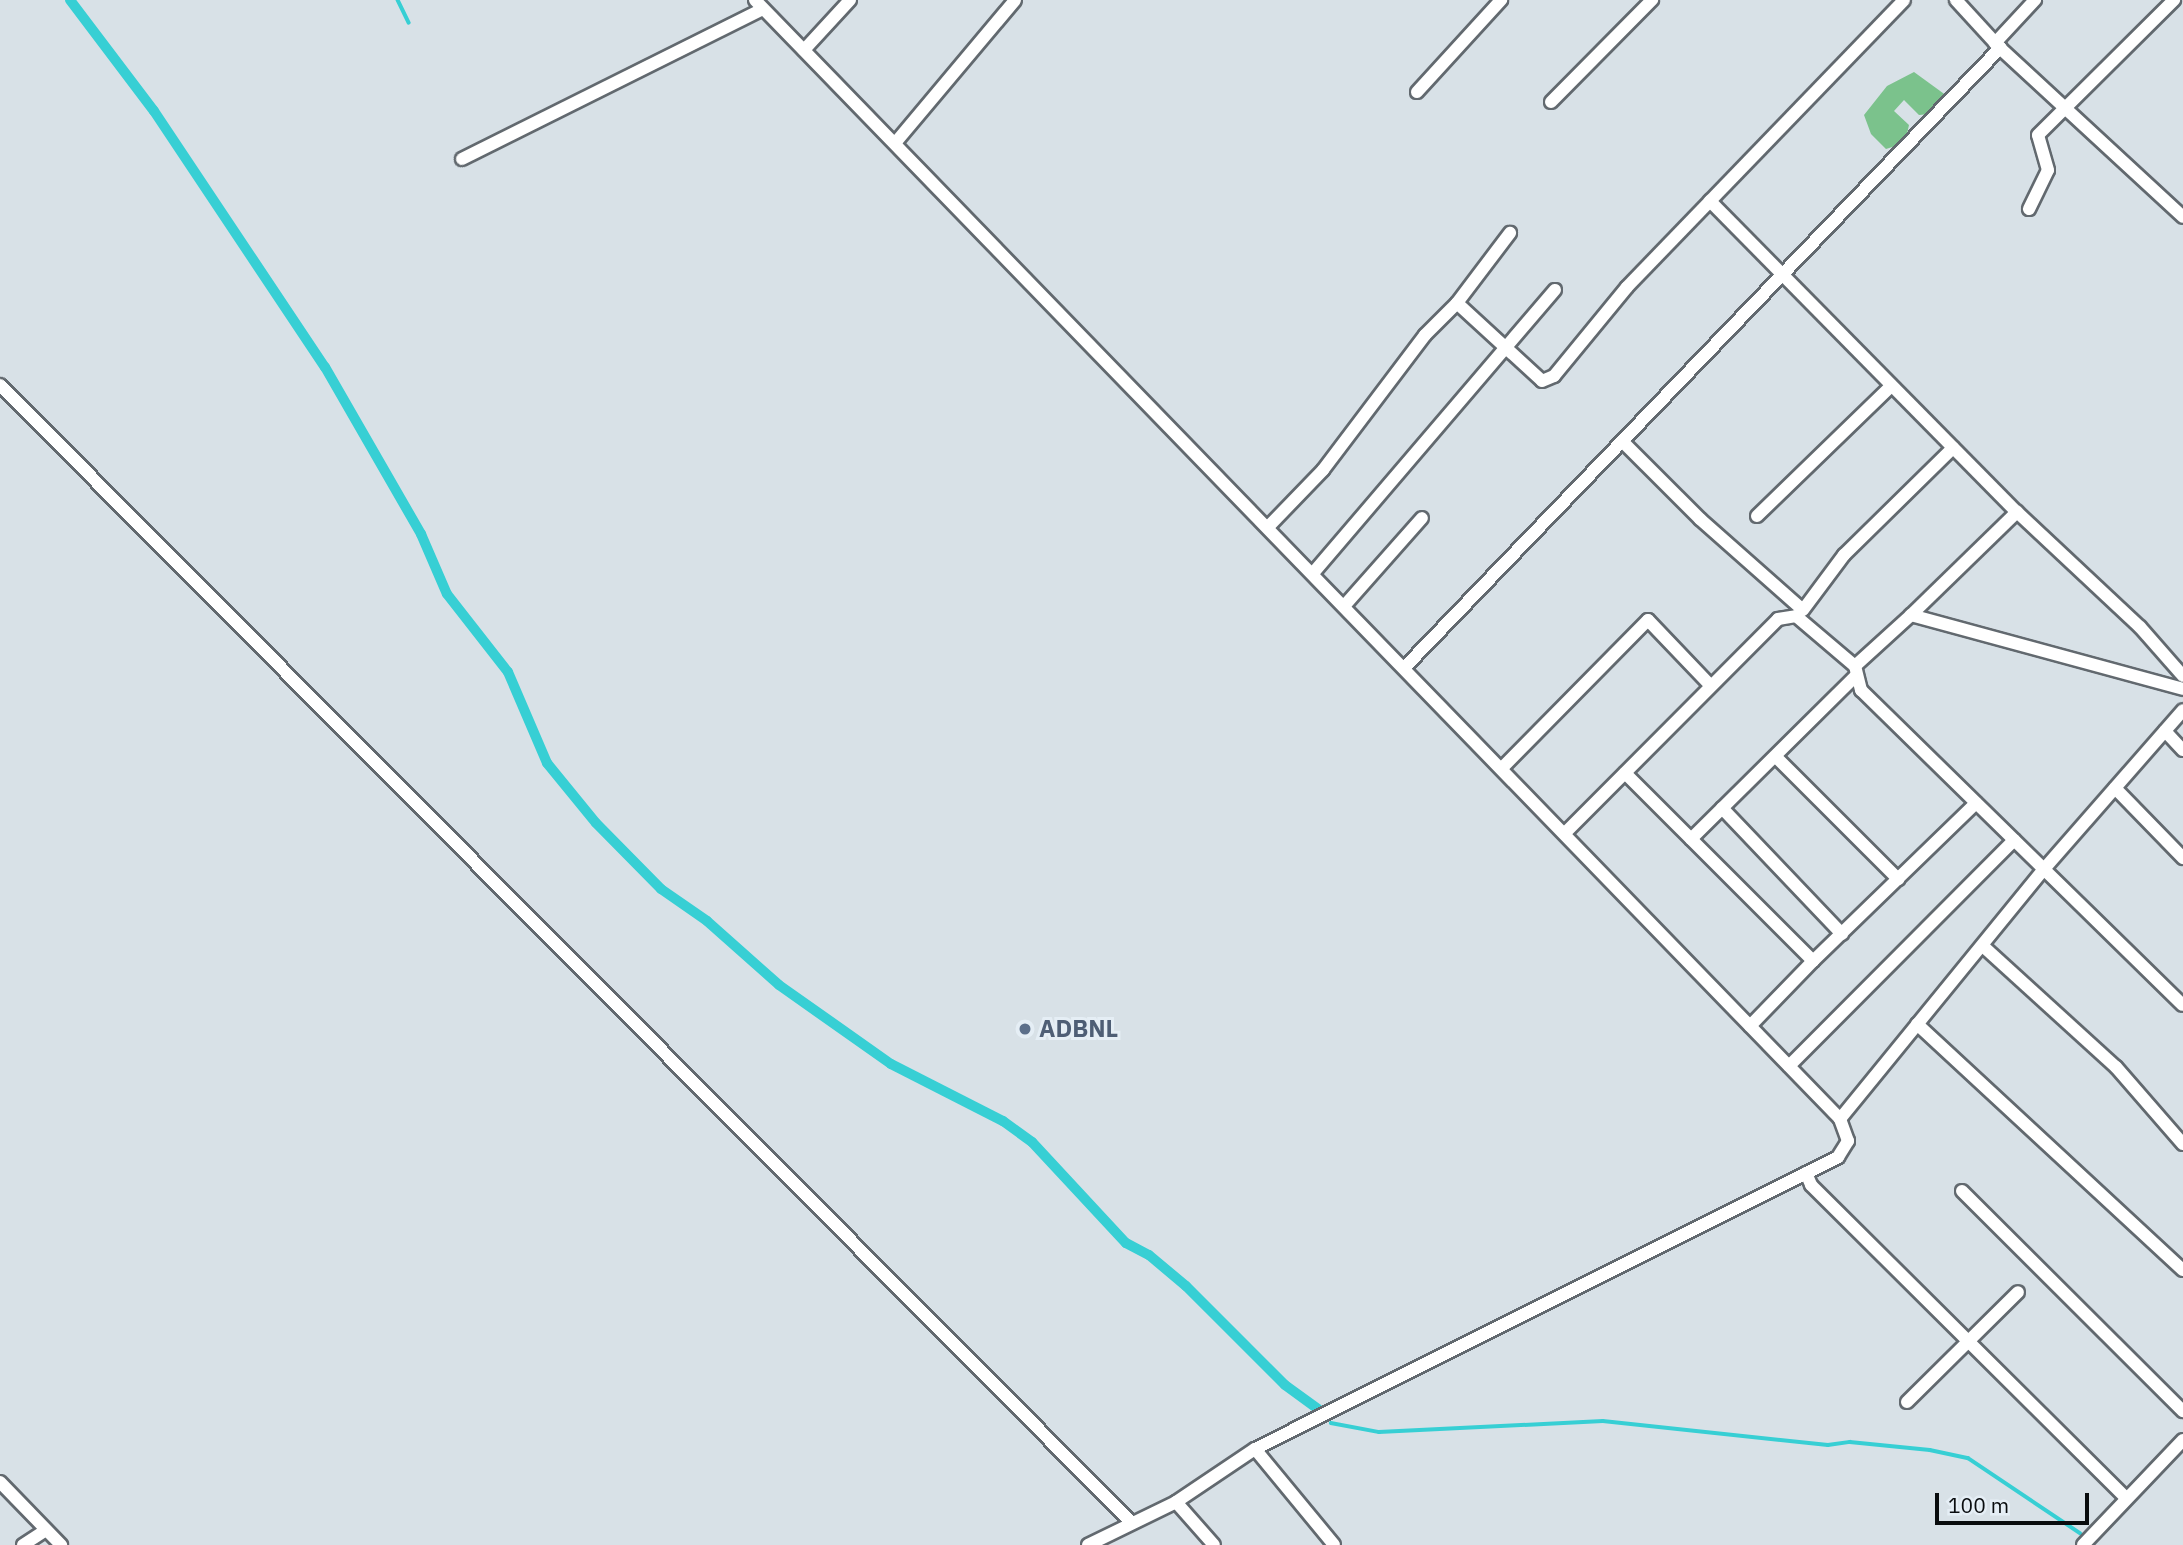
<!DOCTYPE html>
<html>
<head>
<meta charset="utf-8">
<style>
  body { margin:0 }
  #map { position:relative; width:2183px; height:1545px; overflow:hidden; background:#d8e1e7; font-family:"IBM Plex Sans",sans-serif }
  div>[style] { position:absolute }
  [style*='--x'] { left:calc(var(--x)*1px); top:calc(var(--y)*1px); width:calc(var(--w)*1px); rotate:calc(var(--a)*1deg) }
  .green>* { inset:0; background:#7bc28c }
  .stream>* { height:3.5px; margin:-1.75px; padding:0 1.75px; transform-origin:1.75px; border-radius:1.75px; background:#37cfd4 }
  .canal>* { height:10px; margin:-5px; padding:0 5px; transform-origin:5px; border-radius:5px; background:#37cfd4 }
  .roads { filter:drop-shadow(2px 0 #62696f) drop-shadow(-2px 0 #62696f) drop-shadow(0 2px #62696f) drop-shadow(0 -2px #62696f) }
  .minor>* { height:12px; margin:-6px; padding:0 6px; transform-origin:6px; border-radius:6px; background:#fff }
  .dots>* { width:19px; height:19px; translate:-50% -50%; box-sizing:border-box; border:4px solid #e5eef5; border-radius:50% }
  span { translate:-50% -50%; white-space:nowrap; text-align:center; line-height:1.15; -webkit-text-stroke:6px #e5eef5; paint-order:stroke }
  .service-label { font-size:24px; color:#4e5e75; font-weight:700 }
  .left { translate:0 -50%; text-align:left }
  .scale { position:absolute; left:1935px; top:1493px; width:154px; height:32px; box-sizing:border-box; border:4px solid #090c0e; border-top:0; padding-left:9px; font-size:21px; line-height:24px; white-space:nowrap; color:#090c0e; -webkit-text-stroke:5px #e5eef5; paint-order:stroke }
</style>
</head>
<body>
<div id="map">
  <div class="green">
    <div style="clip-path:polygon(1914px 72px,1947px 96px,1930px 114px,1919px 115px,1904px 100px,1894px 111px,1909px 125px,1905px 143px,1886px 149px,1871px 134px,1864px 115px,1887px 86px)"></div>
  </div>
  <div class="stream">
    <div style="--x:398;--y:0;--w:25;--a:64"></div>
    <div style="--x:1331;--y:1423;--w:49;--a:10.6"></div>
    <div style="--x:1379;--y:1432;--w:224;--a:-2.8"></div>
    <div style="--x:1603;--y:1421;--w:226;--a:6.1"></div>
    <div style="--x:1828;--y:1445;--w:22;--a:-8"></div>
    <div style="--x:1850;--y:1442;--w:80;--a:5.7"></div>
    <div style="--x:1930;--y:1450;--w:39;--a:12"></div>
    <div style="--x:1968;--y:1458;--w:135;--a:33.8"></div>
  </div>
  <div class="canal">
    <div style="--x:70;--y:0;--w:139;--a:52.9"></div>
    <div style="--x:154;--y:111;--w:308;--a:56.3"></div>
    <div style="--x:325;--y:367;--w:193;--a:60.1"></div>
    <div style="--x:421;--y:534;--w:65;--a:66.6"></div>
    <div style="--x:447;--y:594;--w:99;--a:52"></div>
    <div style="--x:508;--y:672;--w:99;--a:66.8"></div>
    <div style="--x:547;--y:763;--w:77;--a:50.8"></div>
    <div style="--x:596;--y:823;--w:93;--a:45.4"></div>
    <div style="--x:661;--y:889;--w:56;--a:34.8"></div>
    <div style="--x:707;--y:921;--w:96;--a:41.6"></div>
    <div style="--x:779;--y:985;--w:137;--a:35.2"></div>
    <div style="--x:891;--y:1064;--w:126;--a:27"></div>
    <div style="--x:1003;--y:1121;--w:36;--a:36"></div>
    <div style="--x:1032;--y:1142;--w:138;--a:47.1"></div>
    <div style="--x:1126;--y:1243;--w:26;--a:28"></div>
    <div style="--x:1149;--y:1255;--w:48;--a:40"></div>
    <div style="--x:1186;--y:1286;--w:140;--a:45"></div>
    <div style="--x:1285;--y:1385;--w:41;--a:36"></div>
  </div>
  <div class="roads">
    <div class="minor">
      <div style="--x:755;--y:0;--w:1559;--a:45.88"></div>
      <div style="--x:1956;--y:0;--w:65;--a:47.5"></div>
      <div style="--x:2000;--y:48;--w:249;--a:42.7"></div>
      <div style="--x:1995;--y:43;--w:59;--a:-47.1"></div>
      <div style="--x:804;--y:50;--w:68;--a:-47.4"></div>
      <div style="--x:1417;--y:92;--w:125;--a:-47.6"></div>
      <div style="--x:1551;--y:102;--w:144;--a:-45.3"></div>
      <div style="--x:896;--y:142;--w:185;--a:-50"></div>
      <div style="--x:462;--y:159;--w:336;--a:-26.5"></div>
      <div style="--x:1710;--y:201;--w:279;--a:-46"></div>
      <div style="--x:2029;--y:209;--w:43;--a:-64"></div>
      <div style="--x:2048;--y:170;--w:36;--a:-106"></div>
      <div style="--x:2038;--y:135;--w:192;--a:-44.8"></div>
      <div style="--x:1457;--y:303;--w:115;--a:42.5"></div>
      <div style="--x:1542;--y:381;--w:13;--a:-23"></div>
      <div style="--x:1554;--y:376;--w:115;--a:-50.6"></div>
      <div style="--x:1627;--y:287;--w:120;--a:-46"></div>
      <div style="--x:1710;--y:201;--w:437;--a:45.4"></div>
      <div style="--x:2017;--y:512;--w:168;--a:43.1"></div>
      <div style="--x:2140;--y:627;--w:65;--a:48.7"></div>
      <div style="--x:0;--y:385;--w:1605;--a:45.15"></div>
      <div style="--x:1623;--y:442;--w:109;--a:45"></div>
      <div style="--x:1700;--y:519;--w:137;--a:41.5"></div>
      <div style="--x:1803;--y:610;--w:69;--a:-53.3"></div>
      <div style="--x:1844;--y:555;--w:153;--a:-44.5"></div>
      <div style="--x:1757;--y:516;--w:187;--a:-44.1"></div>
      <div style="--x:1269;--y:526;--w:78;--a:-46"></div>
      <div style="--x:1323;--y:470;--w:169;--a:-52.9"></div>
      <div style="--x:1425;--y:335;--w:45;--a:-45"></div>
      <div style="--x:1457;--y:303;--w:88;--a:-52.9"></div>
      <div style="--x:1314;--y:572;--w:371;--a:-49.5"></div>
      <div style="--x:1345;--y:605;--w:116;--a:-48.5"></div>
      <div style="--x:1911;--y:615;--w:148;--a:-44.2"></div>
      <div style="--x:1855;--y:666;--w:25;--a:76"></div>
      <div style="--x:1861;--y:690;--w:450;--a:44.4"></div>
      <div style="--x:1405;--y:667;--w:859;--a:-46.13"></div>
      <div style="--x:2165;--y:731;--w:26;--a:47"></div>
      <div style="--x:1776;--y:757;--w:173;--a:45"></div>
      <div style="--x:1502;--y:768;--w:208;--a:-45.4"></div>
      <div style="--x:1648;--y:620;--w:91;--a:46.3"></div>
      <div style="--x:1625;--y:773;--w:266;--a:45"></div>
      <div style="--x:1813;--y:961;--w:227;--a:-44.1"></div>
      <div style="--x:2115;--y:788;--w:98;--a:45.8"></div>
      <div style="--x:1722;--y:808;--w:174;--a:46.4"></div>
      <div style="--x:1565;--y:833;--w:302;--a:-45.1"></div>
      <div style="--x:1778;--y:619;--w:18;--a:-9"></div>
      <div style="--x:1796;--y:616;--w:77;--a:40.3"></div>
      <div style="--x:1855;--y:666;--w:76;--a:-42.3"></div>
      <div style="--x:1911;--y:615;--w:282;--a:15.2"></div>
      <div style="--x:1691;--y:839;--w:232;--a:-44.7"></div>
      <div style="--x:1984;--y:947;--w:178;--a:42.3"></div>
      <div style="--x:2116;--y:1067;--w:102;--a:49"></div>
      <div style="--x:1917;--y:1024;--w:362;--a:42.8"></div>
      <div style="--x:1750;--y:1026;--w:91;--a:-45.9"></div>
      <div style="--x:1789;--y:1066;--w:319;--a:-45.1"></div>
      <div style="--x:1806;--y:1173;--w:13;--a:67"></div>
      <div style="--x:1811;--y:1185;--w:443;--a:44.8"></div>
      <div style="--x:1962;--y:1191;--w:312;--a:44.9"></div>
      <div style="--x:1907;--y:1402;--w:156;--a:-44.7"></div>
      <div style="--x:1255;--y:1449;--w:124;--a:50.5"></div>
      <div style="--x:0;--y:1482;--w:88;--a:45.9"></div>
      <div style="--x:1176;--y:1502;--w:57;--a:48.5"></div>
      <div style="--x:23;--y:1545;--w:27;--a:-33"></div>
      <div style="--x:1088;--y:1545;--w:98;--a:-26"></div>
      <div style="--x:1176;--y:1502;--w:95;--a:-33.9"></div>
      <div style="--x:1255;--y:1449;--w:652;--a:-26.6"></div>
      <div style="--x:1838;--y:1157;--w:19;--a:-58"></div>
      <div style="--x:1848;--y:1141;--w:23;--a:-110"></div>
      <div style="--x:1840;--y:1119;--w:323;--a:-50.8"></div>
      <div style="--x:2044;--y:869;--w:211;--a:-48.8"></div>
      <div style="--x:2083;--y:1545;--w:145;--a:-46.4"></div>
    </div>
  </div>
  <div class="dots">
    <div style="left:1025px;top:1029px;background:#5c6f8a"></div>
  </div>
  <div class="service-label">
    <span class="left" style="left:1039px;top:1029px">ADBNL</span>
  </div>
  <div class="scale">100 m</div>
</div>
</body>
</html>
